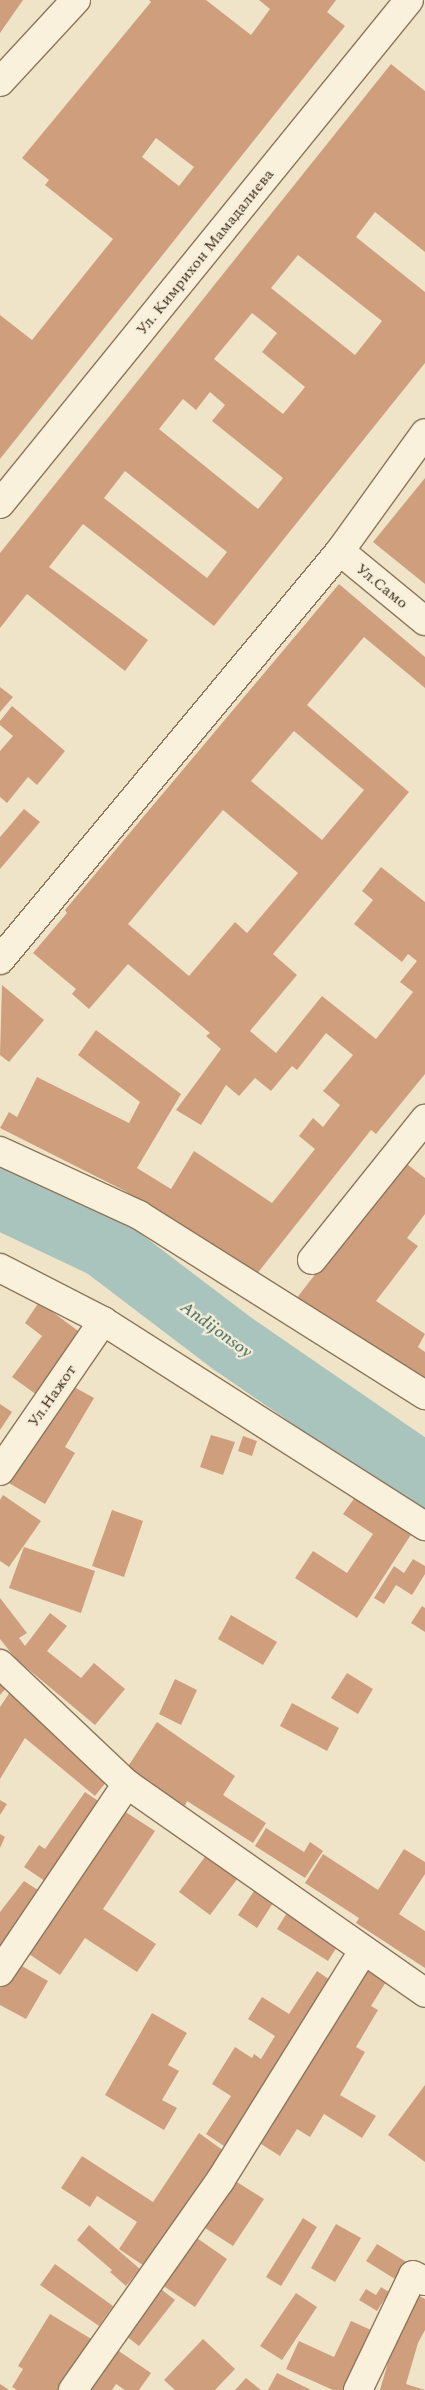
<!DOCTYPE html>
<html>
<head>
<meta charset="utf-8">
<style>
  body { margin:0 }
  #map { position:relative; width:425px; height:2390px; overflow:hidden; background:#f0e4c8; font-family:Spectral,serif }
  div>[style] { position:absolute }
  [style*='--x'] { left:calc(var(--x)*1px); top:calc(var(--y)*1px); width:calc(var(--w)*1px); rotate:calc(var(--a)*1deg) }
  .river>* { height:64px; margin:-32px; padding:0 32px; transform-origin:32px; border-radius:32px; background:#a9c4bc }
  .building>* { inset:0; background:#cf9f7d }
  .roads { filter:drop-shadow(1px 0 #8d765c) drop-shadow(-1px 0 #8d765c) drop-shadow(0 1px #8d765c) drop-shadow(0 -1px #8d765c) }
  .minor>* { height:28px; margin:-14px; padding:0 14px; transform-origin:14px; border-radius:14px; background:#faf1dc }
  span { translate:-50% -50%; white-space:nowrap; text-align:center; line-height:1.15; -webkit-text-stroke:4.5px #f7eed8; paint-order:stroke }
  .street-label { font-size:16px; color:#3d2e20 }
  .water-label { font-size:18px; color:#2f5d5a; font-style:italic }
</style>
</head>
<body>
<div id="map">
  <div class="river">
    <div style="--x:0;--y:1197;--w:115;--a:25.2"></div>
    <div style="--x:104;--y:1246;--w:162;--a:37.2"></div>
    <div style="--x:233;--y:1344;--w:233;--a:34.5"></div>
  </div>
  <div class="building">
    <div style="clip-path:polygon(0 0,23px 0,0 33px)"></div>
    <div style="clip-path:polygon(evenodd,149px 0,206px 0,251px 35px,270px 9px,259px 0,336px 0,327px 12px,345px 26px,0 459px,0 315px,32px 340px,113px 239px,45px 185px,49px 180px,22px 158px,151px 2px,149px 0,156px 138px,194px 167px,179px 186px,142px 157px,156px 138px)"></div>
    <div style="clip-path:polygon(evenodd,391px 64px,425px 91px,425px 252px,375px 212px,356px 237px,425px 292px,425px 363px,214px 626px,83px 524px,49px 567px,148px 640px,125px 671px,27px 594px,0 628px,0 553px,391px 64px,298px 255px,382px 321px,355px 355px,271px 288px,298px 255px,391px 64px,252px 313px,277px 333px,262px 352px,305px 387px,283px 414px,214px 359px,252px 313px,391px 64px,210px 392px,225px 405px,212px 421px,283px 478px,258px 509px,159px 429px,183px 399px,196px 410px,210px 392px,391px 64px,125px 471px,227px 552px,207px 578px,104px 498px,125px 471px)"></div>
    <div style="clip-path:polygon(425px 478px,425px 584px,373px 542px)"></div>
    <div style="clip-path:polygon(evenodd,339px 584px,425px 657px,425px 688px,364px 637px,307px 705px,409px 792px,273px 954px,297px 975px,250px 1031px,276px 1053px,322px 996px,376px 1039px,413px 992px,400px 982px,417px 961px,408px 954px,402px 962px,354px 924px,373px 900px,362px 891px,381px 867px,425px 902px,425px 1074px,376px 1134px,371px 1130px,256px 1275px,125px 1191px,0 1128px,9px 1112px,17px 1117px,37px 1077px,129px 1123px,140px 1102px,78px 1055px,96px 1030px,181px 1094px,137px 1168px,171px 1189px,194px 1151px,272px 1203px,315px 1149px,299px 1136px,313px 1118px,323px 1127px,340px 1105px,323px 1091px,353px 1055px,326px 1033px,297px 1070px,292px 1066px,271px 1091px,255px 1078px,239px 1096px,226px 1085px,201px 1125px,176px 1110px,221px 1049px,206px 1036px,210px 1033px,128px 964px,89px 1009px,72px 994px,76px 989px,33px 953px,67px 913px,65px 910px,339px 584px,294px 731px,364px 790px,322px 840px,251px 781px,294px 731px,339px 584px,223px 810px,298px 873px,247px 933px,235px 922px,189px 976px,128px 924px,223px 810px)"></div>
    <div style="clip-path:polygon(0 687px,13px 697px,0 712px)"></div>
    <div style="clip-path:polygon(12px 706px,65px 751px,37px 785px,28px 777px,7px 803px,0 797px,0 751px,13px 736px,0 725px,0 721px)"></div>
    <div style="clip-path:polygon(24px 809px,40px 822px,0 869px,0 837px)"></div>
    <div style="clip-path:polygon(2px 985px,44px 1020px,9px 1062px,0 1055px)"></div>
    <div style="clip-path:polygon(403px 1161px,425px 1178px,425px 1214px,407px 1238px,418px 1246px,376px 1301px,425px 1334px,418px 1347px,425px 1352px,425px 1385px,296px 1299px)"></div>
    <div style="clip-path:polygon(39px 1302px,81px 1333px,37px 1395px,12px 1377px,42px 1336px,25px 1323px)"></div>
    <div style="clip-path:polygon(67px 1383px,94px 1398px,65px 1447px,75px 1453px,45px 1504px,9px 1483px)"></div>
    <div style="clip-path:polygon(0 1404px,12px 1412px,0 1430px)"></div>
    <div style="clip-path:polygon(211px 1435px,235px 1442px,223px 1475px,200px 1467px)"></div>
    <div style="clip-path:polygon(243px 1436px,257px 1441px,252px 1456px,238px 1451px)"></div>
    <div style="clip-path:polygon(358px 1493px,414px 1530px,357px 1618px,295px 1578px,313px 1551px,347px 1573px,373px 1534px,343px 1514px)"></div>
    <div style="clip-path:polygon(3px 1495px,41px 1521px,9px 1567px,0 1561px,0 1500px)"></div>
    <div style="clip-path:polygon(112px 1510px,143px 1521px,124px 1577px,92px 1566px)"></div>
    <div style="clip-path:polygon(24px 1547px,95px 1571px,81px 1613px,9px 1588px)"></div>
    <div style="clip-path:polygon(413px 1559px,425px 1566px,425px 1574px,412px 1595px,396px 1585px,384px 1604px,374px 1598px,394px 1566px,404px 1573px)"></div>
    <div style="clip-path:polygon(0 1598px,27px 1633px,19px 1638px,25px 1646px,50px 1613px,67px 1626px,47px 1651px,81px 1678px,94px 1663px,125px 1689px,95px 1725px,16px 1659px,0 1639px)"></div>
    <div style="clip-path:polygon(422px 1606px,425px 1608px,425px 1632px,411px 1623px)"></div>
    <div style="clip-path:polygon(231px 1615px,277px 1642px,263px 1665px,218px 1639px)"></div>
    <div style="clip-path:polygon(347px 1673px,373px 1689px,358px 1714px,331px 1698px)"></div>
    <div style="clip-path:polygon(0 1674px,10px 1684px,0 1695px)"></div>
    <div style="clip-path:polygon(175px 1679px,197px 1690px,181px 1725px,159px 1714px)"></div>
    <div style="clip-path:polygon(10px 1692px,111px 1776px,95px 1796px,25px 1738px,0 1779px,0 1707px)"></div>
    <div style="clip-path:polygon(292px 1703px,339px 1728px,327px 1751px,280px 1726px)"></div>
    <div style="clip-path:polygon(157px 1722px,235px 1776px,223px 1795px,266px 1823px,253px 1843px,187px 1801px,185px 1806px,127px 1768px)"></div>
    <div style="clip-path:polygon(85px 1792px,106px 1806px,0 1950px,0 1912px,24px 1881px,38px 1890px,45px 1881px,24px 1867px,39px 1845px,45px 1849px)"></div>
    <div style="clip-path:polygon(0 1800px,7px 1804px,0 1815px)"></div>
    <div style="clip-path:polygon(121px 1809px,155px 1831px,103px 1909px,156px 1944px,137px 1972px,85px 1938px,60px 1975px,26px 1952px)"></div>
    <div style="clip-path:polygon(266px 1828px,304px 1852px,310px 1842px,323px 1851px,305px 1878px,255px 1846px)"></div>
    <div style="clip-path:polygon(0 1834px,5px 1837px,0 1848px)"></div>
    <div style="clip-path:polygon(404px 1849px,425px 1862px,425px 1874px,399px 1914px,425px 1931px,425px 1968px,356px 1923px,359px 1918px,305px 1883px,323px 1854px,378px 1890px)"></div>
    <div style="clip-path:polygon(207px 1854px,238px 1878px,210px 1915px,179px 1892px)"></div>
    <div style="clip-path:polygon(256px 1888px,275px 1900px,257px 1928px,238px 1915px)"></div>
    <div style="clip-path:polygon(291px 1906px,342px 1939px,328px 1961px,277px 1929px)"></div>
    <div style="clip-path:polygon(15px 1962px,48px 1981px,26px 2019px,0 2005px,0 1988px)"></div>
    <div style="clip-path:polygon(367px 1964px,389px 1977px,371px 2006px,378px 2010px,356px 2047px,365px 2052px,340px 2095px,376px 2116px,362px 2138px,324px 2114px,310px 2137px,297px 2129px,280px 2156px,258px 2142px)"></div>
    <div style="clip-path:polygon(317px 1971px,333px 1982px,227px 2148px,206px 2134px,231px 2096px,212px 2084px,235px 2047px,252px 2058px,254px 2054px,261px 2059px,275px 2036px,248px 2019px,262px 1997px,289px 2014px)"></div>
    <div style="clip-path:polygon(152px 2013px,187px 2033px,168px 2065px,179px 2071px,162px 2100px,177px 2108px,164px 2130px,105px 2095px)"></div>
    <div style="clip-path:polygon(425px 2085px,425px 2162px,388px 2135px)"></div>
    <div style="clip-path:polygon(199px 2133px,224px 2151px,147px 2268px,119px 2249px,137px 2222px,97px 2196px,90px 2207px,61px 2188px,82px 2156px,153px 2202px)"></div>
    <div style="clip-path:polygon(232px 2179px,264px 2199px,233px 2246px,202px 2226px)"></div>
    <div style="clip-path:polygon(303px 2218px,317px 2227px,281px 2286px,266px 2277px)"></div>
    <div style="clip-path:polygon(336px 2224px,361px 2238px,335px 2282px,311px 2268px)"></div>
    <div style="clip-path:polygon(89px 2225px,140px 2269px,126px 2286px,110px 2272px,112px 2270px,77px 2240px)"></div>
    <div style="clip-path:polygon(194px 2236px,227px 2259px,195px 2307px,162px 2285px)"></div>
    <div style="clip-path:polygon(377px 2244px,408px 2263px,398px 2281px,366px 2261px)"></div>
    <div style="clip-path:polygon(55px 2264px,113px 2306px,99px 2326px,40px 2285px)"></div>
    <div style="clip-path:polygon(157px 2286px,175px 2300px,139px 2346px,121px 2332px)"></div>
    <div style="clip-path:polygon(381px 2287px,389px 2292px,377px 2311px,359px 2300px,366px 2289px,376px 2295px)"></div>
    <div style="clip-path:polygon(296px 2293px,317px 2307px,282px 2360px,260px 2346px)"></div>
    <div style="clip-path:polygon(414px 2293px,425px 2299px,425px 2330px,418px 2343px,406px 2384px,425px 2390px,380px 2390px,397px 2331px)"></div>
    <div style="clip-path:polygon(50px 2314px,93px 2340px,62px 2390px,17px 2390px,12px 2387px,23px 2369px,18px 2366px)"></div>
    <div style="clip-path:polygon(351px 2321px,371px 2330px,344px 2390px,333px 2390px,286px 2369px,299px 2341px,334px 2357px)"></div>
    <div style="clip-path:polygon(203px 2339px,235px 2369px,215px 2390px,175px 2390px,164px 2380px)"></div>
    <div style="clip-path:polygon(110px 2345px,151px 2373px,139px 2390px,125px 2390px,116px 2384px,112px 2390px,79px 2390px)"></div>
    <div style="clip-path:polygon(277px 2373px,311px 2390px,268px 2390px)"></div>
    <div style="clip-path:polygon(246px 2378px,261px 2390px,235px 2390px)"></div>
    <div style="clip-path:polygon(0 2384px,9px 2390px,0 2390px)"></div>
  </div>
  <div class="roads">
    <div class="minor">
      <div style="--x:0;--y:82;--w:112;--a:-47.2"></div>
      <div style="--x:0;--y:504;--w:649;--a:-50.94"></div>
      <div style="--x:340;--y:551;--w:110;--a:39.5"></div>
      <div style="--x:0;--y:960;--w:532;--a:-50.26"></div>
      <div style="--x:340;--y:551;--w:145;--a:-54.2"></div>
      <div style="--x:0;--y:1151;--w:153;--a:24.7"></div>
      <div style="--x:139;--y:1215;--w:338;--a:32.2"></div>
      <div style="--x:312;--y:1260;--w:181;--a:-51.3"></div>
      <div style="--x:0;--y:1268;--w:116;--a:27.2"></div>
      <div style="--x:103;--y:1321;--w:382;--a:32.5"></div>
      <div style="--x:0;--y:1471;--w:182;--a:-55.5"></div>
      <div style="--x:0;--y:1664;--w:175;--a:43.4"></div>
      <div style="--x:127;--y:1784;--w:364;--a:35"></div>
      <div style="--x:0;--y:1972;--w:227;--a:-56"></div>
      <div style="--x:73;--y:2390;--w:256;--a:-54.9"></div>
      <div style="--x:220;--y:2181;--w:271;--a:-58.1"></div>
      <div style="--x:358;--y:2390;--w:127;--a:-64.4"></div>
      <div style="--x:413;--y:2275;--w:13;--a:27"></div>
    </div>
  </div>
  <div class="street-label">
    <span style="left:205px;top:252px;rotate:-51deg">Ул. Кимрихон Мамадалиева</span>
    <span style="left:382px;top:586px;rotate:39deg">Ул.Само</span>
    <span style="left:52px;top:1396px;rotate:-55deg">Ул.Нажот</span>
  </div>
  <div class="water-label">
    <span style="left:216px;top:1330px;rotate:36deg">Andijonsoy</span>
  </div>
</div>
</body>
</html>
